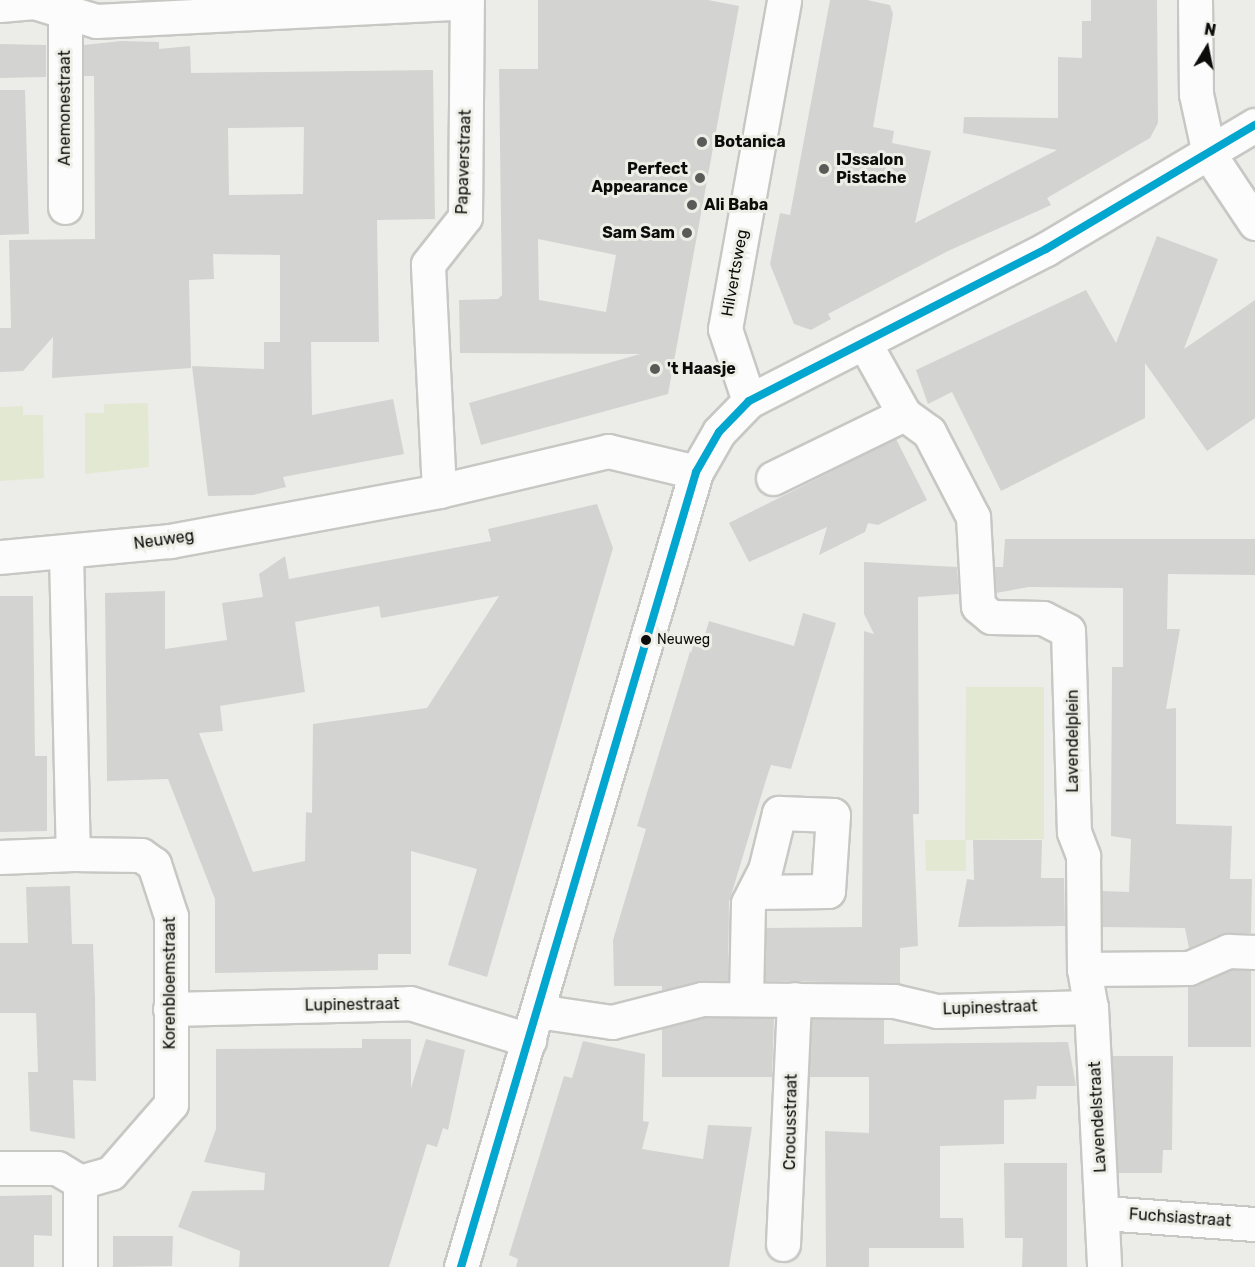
<!DOCTYPE html>
<html>
<head>
<meta charset="utf-8">
<style>
  body { margin:0 }
  #map { position:relative; width:1255px; height:1267px; overflow:hidden; background:#ecede9; font-family:Rubik,sans-serif }
  div>[style] { position:absolute }
  [style*='--x'] { left:calc(var(--x)*1px); top:calc(var(--y)*1px); width:calc(var(--w)*1px); rotate:calc(var(--a)*1deg) }
  .green>* { inset:0; background:#e3e8d3 }
  .building>* { inset:0; background:#d3d4d1 }
  .roads { filter:drop-shadow(2px 0 #c7c8c4) drop-shadow(-2px 0 #c7c8c4) drop-shadow(0 2px #c7c8c4) drop-shadow(0 -2px #c7c8c4) }
  .minor>* { height:33px; margin:-16.5px; padding:0 16.5px; transform-origin:16.5px; border-radius:16.5px; background:#fcfcfc }
  .bus-1>* { height:8px; margin:-4px; padding:0 4px; transform-origin:4px; border-radius:4px; background:#02a6ce }
  .dots>* { width:16px; height:16px; translate:-50% -50%; box-sizing:border-box; border:3px solid #edefe7; border-radius:50% }
  span { translate:-50% -50%; white-space:nowrap; text-align:center; line-height:1.15; -webkit-text-stroke:6px #edefe7; paint-order:stroke }
  .bus-label { font-size:14px; color:#0c0c0a }
  .left { translate:0 -50%; text-align:left }
  .street-label { font-size:16px; color:#0c0c0a }
  .poi-label { font-size:16px; color:#0c0c0a; font-weight:700 }
  .right { translate:-100% -50%; text-align:right }
  .north { position:absolute; left:1177px; top:18px; width:60px; height:60px; -webkit-text-stroke:4px #edefe7; paint-order:stroke; rotate:10deg; font-size:16px; font-weight:700; line-height:24px; text-align:center; color:#0c0c0a }
  .north::after { content:''; display:block; margin:auto; width:21px; height:27px; background:#0c0c0a; clip-path:polygon(50% 0,100% 100%,50% 72%,0 100%) }
</style>
</head>
<body>
<div id="map">
  <div class="green">
    <div style="clip-path:polygon(148px 403px,149px 467px,85px 474px,85px 413px,104px 413px,104px 404px)"></div>
    <div style="clip-path:polygon(23px 406px,23px 415px,43px 415px,44px 478px,0 481px,0 407px)"></div>
    <div style="clip-path:polygon(966px 687px,1044px 687px,1044px 839px,966px 840px,966px 871px,926px 871px,925px 840px,965px 840px)"></div>
  </div>
  <div class="building">
    <div style="clip-path:polygon(evenodd,538px 0,708px 0,739px 6px,668px 394px,481px 445px,469px 403px,640px 354px,460px 353px,459px 300px,498px 299px,502px 295px,499px 69px,538px 69px,538px 0,538px 239px,616px 255px,606px 312px,539px 300px,538px 239px)"></div>
    <div style="clip-path:polygon(830px 0,867px 0,890px 5px,893px 14px,873px 127px,894px 131px,892px 143px,931px 151px,915px 223px,1057px 150px,963px 133px,964px 117px,1058px 118px,1058px 57px,1082px 58px,1082px 21px,1091px 21px,1091px 0,1157px 0,1158px 123px,1150px 138px,1047px 198px,1051px 205px,948px 251px,828px 314px,831px 319px,811px 330px,794px 324px,770px 264px,780px 213px,790px 215px)"></div>
    <div style="clip-path:polygon(evenodd,121px 41px,159px 42px,159px 49px,190px 46px,191px 73px,433px 70px,435px 219px,377px 220px,379px 342px,311px 342px,312px 415px,393px 399px,404px 454px,283px 477px,286px 487px,253px 495px,208px 496px,192px 366px,264px 369px,264px 342px,280px 342px,280px 255px,213px 254px,214px 279px,189px 280px,191px 368px,52px 378px,53px 337px,23px 371px,0 372px,0 328px,11px 328px,9px 240px,95px 239px,94px 76px,84px 76px,84px 45px,121px 41px,304px 127px,303px 194px,229px 195px,228px 128px,304px 127px)"></div>
    <div style="clip-path:polygon(0 44px,46px 45px,46px 77px,0 78px)"></div>
    <div style="clip-path:polygon(0 90px,25px 90px,29px 234px,0 235px)"></div>
    <div style="clip-path:polygon(1157px 236px,1218px 259px,1184px 349px,1255px 300px,1255px 418px,1207px 451px,1145px 363px,1145px 418px,1001px 491px,952px 392px,928px 404px,916px 370px,1086px 290px,1116px 343px)"></div>
    <div style="clip-path:polygon(896px 439px,927px 500px,878px 525px,868px 523px,865px 532px,819px 555px,827px 527px,749px 562px,729px 523px)"></div>
    <div style="clip-path:polygon(evenodd,597px 504px,613px 548px,487px 977px,448px 965px,477px 869px,411px 851px,411px 954px,378px 954px,378px 970px,215px 973px,215px 899px,168px 779px,107px 781px,105px 593px,165px 591px,165px 649px,227px 640px,222px 603px,263px 597px,259px 574px,285px 556px,289px 579px,491px 541px,488px 529px,597px 504px,499px 596px,427px 708px,313px 724px,312px 813px,306px 812px,305px 861px,253px 872px,199px 733px,223px 731px,220px 706px,305px 692px,295px 622px,379px 606px,381px 618px,499px 596px)"></div>
    <div style="clip-path:polygon(1005px 539px,1255px 539px,1255px 575px,1168px 574px,1167px 629px,1180px 629px,1166px 709px,1176px 708px,1176px 824px,1232px 826px,1230px 879px,1252px 879px,1251px 933px,1221px 934px,1189px 948px,1185px 928px,1102px 927px,1102px 891px,1129px 892px,1131px 839px,1111px 836px,1112px 667px,1123px 667px,1123px 588px,1029px 587px,996px 593px,995px 567px,1003px 567px)"></div>
    <div style="clip-path:polygon(864px 562px,957px 567px,959px 594px,918px 597px,919px 814px,913px 814px,918px 946px,900px 948px,900px 983px,765px 981px,766px 928px,862px 927px,864px 631px,874px 634px,864px 614px)"></div>
    <div style="clip-path:polygon(0 596px,33px 596px,35px 756px,47px 756px,47px 831px,0 832px)"></div>
    <div style="clip-path:polygon(803px 613px,836px 623px,791px 769px,771px 765px,766px 780px,729px 902px,728px 981px,662px 990px,662px 986px,614px 986px,613px 940px,646px 829px,637px 826px,692px 645px,701px 648px,709px 621px,794px 646px)"></div>
    <div style="clip-path:polygon(973px 840px,1042px 840px,1041px 878px,1064px 878px,1065px 926px,958px 927px,967px 879px,974px 880px)"></div>
    <div style="clip-path:polygon(70px 886px,72px 944px,93px 944px,95px 999px,96px 1081px,73px 1080px,75px 1139px,30px 1131px,28px 1072px,38px 1072px,36px 1013px,0 1013px,0 943px,28px 943px,26px 887px)"></div>
    <div style="clip-path:polygon(1232px 970px,1251px 971px,1251px 1047px,1188px 1047px,1188px 987px)"></div>
    <div style="clip-path:polygon(704px 1018px,774px 1018px,772px 1077px,662px 1077px,662px 1029px)"></div>
    <div style="clip-path:polygon(812px 1019px,884px 1020px,884px 1044px,1068px 1042px,1076px 1086px,1037px 1086px,1036px 1099px,1004px 1100px,1004px 1144px,940px 1146px,940px 1218px,963px 1218px,964px 1248px,869px 1248px,869px 1267px,826px 1267px,825px 1131px,869px 1133px,869px 1077px,809px 1077px)"></div>
    <div style="clip-path:polygon(362px 1039px,411px 1039px,411px 1088px,426px 1039px,465px 1050px,448px 1130px,443px 1128px,437px 1147px,427px 1144px,389px 1267px,239px 1267px,240px 1251px,178px 1227px,192px 1191px,264px 1190px,265px 1173px,204px 1162px,216px 1129px,216px 1049px,362px 1048px)"></div>
    <div style="clip-path:polygon(583px 1041px,645px 1054px,643px 1121px,649px 1122px,642px 1149px,703px 1159px,708px 1125px,752px 1127px,729px 1267px,516px 1267px,518px 1259px,509px 1255px,564px 1076px,572px 1078px)"></div>
    <div style="clip-path:polygon(1112px 1056px,1173px 1056px,1172px 1150px,1163px 1150px,1162px 1173px,1118px 1173px)"></div>
    <div style="clip-path:polygon(1004px 1163px,1067px 1163px,1067px 1267px,1022px 1267px,1023px 1238px,1005px 1238px)"></div>
    <div style="clip-path:polygon(52px 1195px,52px 1236px,34px 1235px,34px 1267px,0 1267px,0 1196px)"></div>
    <div style="clip-path:polygon(113px 1236px,173px 1236px,172px 1266px,113px 1267px)"></div>
  </div>
  <div class="roads">
    <div class="minor">
      <div style="--x:1195;--y:0;--w:94;--a:89.4"></div>
      <div style="--x:1196;--y:94;--w:61;--a:77.8"></div>
      <div style="--x:1209;--y:154;--w:83;--a:56.3"></div>
      <div style="--x:0;--y:5;--w:34;--a:-5"></div>
      <div style="--x:34;--y:2;--w:65;--a:17"></div>
      <div style="--x:96;--y:21;--w:371;--a:-2.9"></div>
      <div style="--x:65;--y:8;--w:199;--a:90"></div>
      <div style="--x:864;--y:342;--w:82;--a:60.9"></div>
      <div style="--x:904;--y:414;--w:31;--a:36"></div>
      <div style="--x:929;--y:432;--w:96;--a:62.6"></div>
      <div style="--x:973;--y:517;--w:89;--a:86.8"></div>
      <div style="--x:978;--y:606;--w:17;--a:40"></div>
      <div style="--x:991;--y:617;--w:52;--a:1.1"></div>
      <div style="--x:1043;--y:618;--w:28;--a:27"></div>
      <div style="--x:1068;--y:631;--w:201;--a:88.3"></div>
      <div style="--x:1074;--y:832;--w:26;--a:69"></div>
      <div style="--x:1083;--y:856;--w:113;--a:89.5"></div>
      <div style="--x:1084;--y:969;--w:39;--a:80"></div>
      <div style="--x:1091;--y:1007;--w:260;--a:87.1"></div>
      <div style="--x:749;--y:401;--w:76;--a:-108.4"></div>
      <div style="--x:725;--y:329;--w:334;--a:-79.8"></div>
      <div style="--x:773;--y:478;--w:146;--a:-26"></div>
      <div style="--x:439;--y:491;--w:227;--a:-92.8"></div>
      <div style="--x:428;--y:264;--w:60;--a:-51.8"></div>
      <div style="--x:465;--y:217;--w:217;--a:-89.5"></div>
      <div style="--x:66;--y:552;--w:302;--a:88.7"></div>
      <div style="--x:73;--y:854;--w:68;--a:0.8"></div>
      <div style="--x:141;--y:855;--w:16;--a:35"></div>
      <div style="--x:154;--y:864;--w:55;--a:71.9"></div>
      <div style="--x:171;--y:916;--w:188;--a:90"></div>
      <div style="--x:171;--y:1104;--w:91;--a:131"></div>
      <div style="--x:111;--y:1173;--w:32;--a:164"></div>
      <div style="--x:80;--y:1182;--w:85;--a:90"></div>
      <div style="--x:0;--y:557;--w:171;--a:-5.4"></div>
      <div style="--x:170;--y:541;--w:274;--a:-10.5"></div>
      <div style="--x:439;--y:491;--w:174;--a:-13.3"></div>
      <div style="--x:608;--y:451;--w:90;--a:13.4"></div>
      <div style="--x:0;--y:857;--w:73;--a:-2.4"></div>
      <div style="--x:1084;--y:969;--w:105;--a:-0.5"></div>
      <div style="--x:1189;--y:968;--w:43;--a:-23.6"></div>
      <div style="--x:1228;--y:951;--w:27;--a:2"></div>
      <div style="--x:746;--y:999;--w:96;--a:-88.8"></div>
      <div style="--x:748;--y:903;--w:37;--a:-63"></div>
      <div style="--x:765;--y:870;--w:59;--a:-76.2"></div>
      <div style="--x:779;--y:813;--w:54;--a:2.1"></div>
      <div style="--x:833;--y:815;--w:76;--a:93.8"></div>
      <div style="--x:828;--y:891;--w:74;--a:179.2"></div>
      <div style="--x:170;--y:1009;--w:240;--a:-1.4"></div>
      <div style="--x:410;--y:1003;--w:125;--a:17.3"></div>
      <div style="--x:537;--y:1011;--w:76;--a:8.3"></div>
      <div style="--x:612;--y:1022;--w:93;--a:-14.3"></div>
      <div style="--x:702;--y:999;--w:192;--a:0.6"></div>
      <div style="--x:894;--y:1001;--w:44;--a:13.1"></div>
      <div style="--x:937;--y:1011;--w:154;--a:-1.5"></div>
      <div style="--x:0;--y:1168;--w:57;--a:0"></div>
      <div style="--x:57;--y:1168;--w:27;--a:31"></div>
      <div style="--x:1104;--y:1213;--w:151;--a:4.2"></div>
      <div style="--x:783;--y:1244;--w:245;--a:-87.4"></div>
      <div style="--x:461;--y:1267;--w:829;--a:-73.53"></div>
      <div style="--x:696;--y:472;--w:46;--a:-60.1"></div>
      <div style="--x:719;--y:432;--w:43;--a:-45.9"></div>
      <div style="--x:749;--y:401;--w:334;--a:-27.1"></div>
      <div style="--x:1046;--y:249;--w:243;--a:-30.7"></div>
    </div>
  </div>
  <div class="bus-1">
    <div style="--x:461;--y:1267;--w:829;--a:-73.53"></div>
    <div style="--x:696;--y:472;--w:46;--a:-60.1"></div>
    <div style="--x:719;--y:432;--w:43;--a:-45.9"></div>
    <div style="--x:749;--y:401;--w:334;--a:-27.1"></div>
    <div style="--x:1046;--y:249;--w:243;--a:-30.7"></div>
  </div>
  <div class="dots">
    <div style="left:702px;top:142px;background:#5a5b58"></div>
    <div style="left:824px;top:169px;background:#5a5b58"></div>
    <div style="left:700px;top:178px;background:#5a5b58"></div>
    <div style="left:692px;top:205px;background:#5a5b58"></div>
    <div style="left:687px;top:233px;background:#5a5b58"></div>
    <div style="left:655px;top:369px;background:#5a5b58"></div>
    <div style="left:646px;top:640px;background:#0c0c0a"></div>
  </div>
  <div class="bus-label">
    <span class="left" style="left:657px;top:640px">Neuweg</span>
  </div>
  <div class="street-label">
    <span style="left:65px;top:108px;rotate:-90deg">Anemonestraat</span>
    <span style="left:464px;top:162px;rotate:-88deg">Papaverstraat</span>
    <span style="left:735px;top:273px;rotate:-80deg">Hilvertsweg</span>
    <span style="left:164px;top:540px;rotate:-8deg">Neuweg</span>
    <span style="left:1073px;top:741px;rotate:-90deg">Lavendelplein</span>
    <span style="left:170px;top:983px;rotate:-90deg">Korenbloemstraat</span>
    <span style="left:352px;top:1005px;rotate:-1deg">Lupinestraat</span>
    <span style="left:990px;top:1008px;rotate:-2deg">Lupinestraat</span>
    <span style="left:1098px;top:1117px;rotate:-93deg">Lavendelstraat</span>
    <span style="left:791px;top:1122px;rotate:-89deg">Crocusstraat</span>
    <span style="left:1180px;top:1218px;rotate:4deg">Fuchsiastraat</span>
  </div>
  <div class="poi-label">
    <span class="left" style="left:714px;top:142px">Botanica</span>
    <span class="left" style="left:836px;top:169px">IJssalon<br>Pistache</span>
    <span class="right" style="left:688px;top:178px">Perfect<br>Appearance</span>
    <span class="left" style="left:704px;top:205px">Ali Baba</span>
    <span class="right" style="left:675px;top:233px">Sam Sam</span>
    <span class="left" style="left:667px;top:369px">'t Haasje</span>
  </div>
  <div class="north">N</div>
</div>
</body>
</html>
